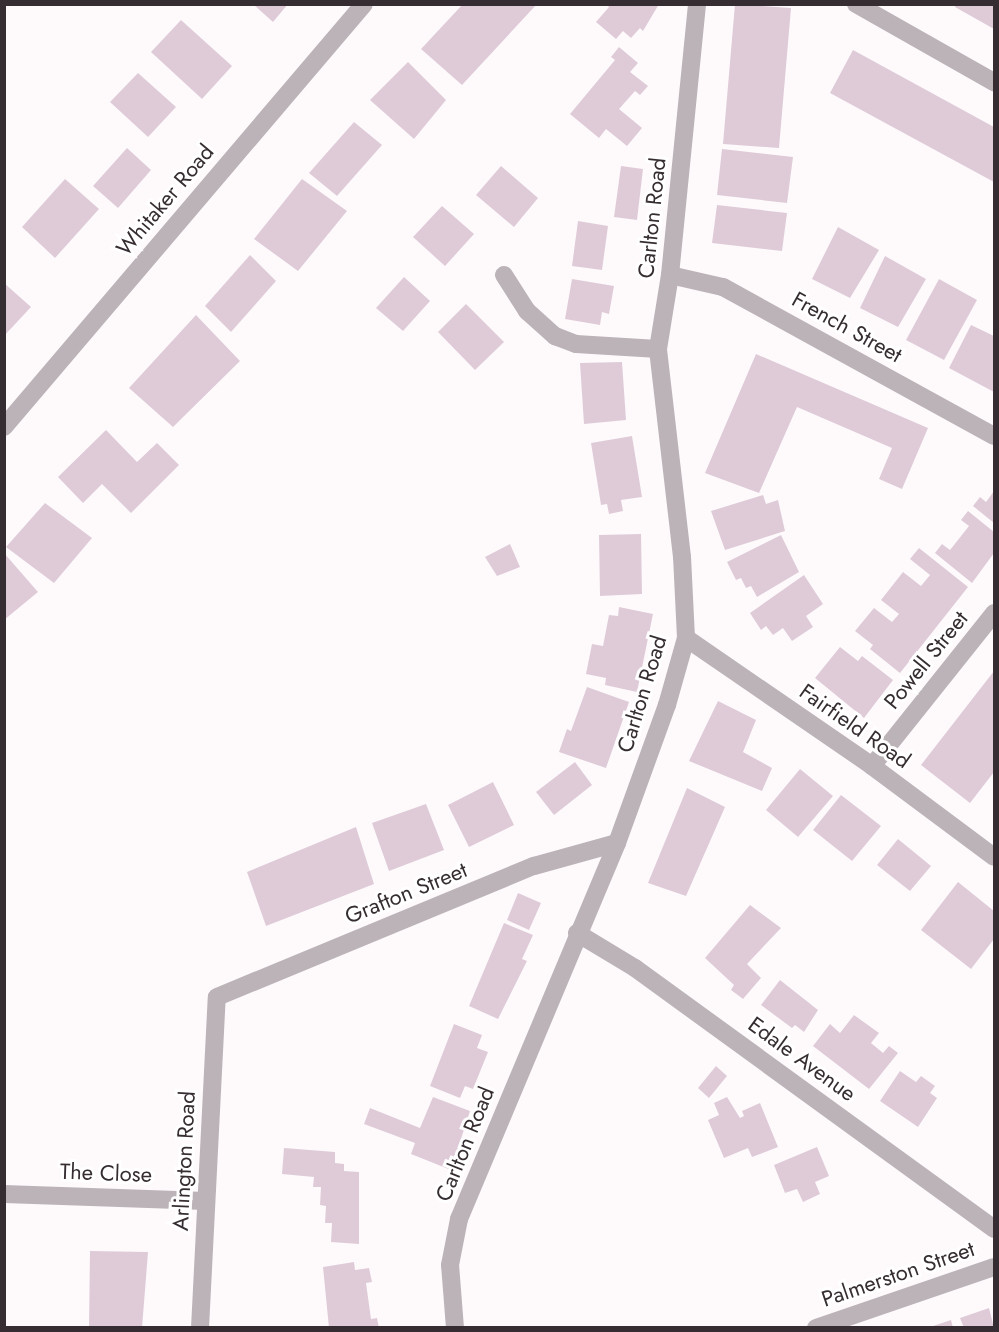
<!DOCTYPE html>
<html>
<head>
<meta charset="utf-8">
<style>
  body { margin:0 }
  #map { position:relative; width:999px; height:1332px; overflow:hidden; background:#fefafc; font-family:Jost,sans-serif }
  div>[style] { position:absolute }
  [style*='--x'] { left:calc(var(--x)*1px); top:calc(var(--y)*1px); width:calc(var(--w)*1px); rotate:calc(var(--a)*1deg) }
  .building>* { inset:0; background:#dfcbd8 }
  .minor>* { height:18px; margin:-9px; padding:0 9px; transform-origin:9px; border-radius:9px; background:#bcb3b9 }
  span { translate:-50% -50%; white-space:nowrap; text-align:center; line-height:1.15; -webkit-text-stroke:6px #fff; paint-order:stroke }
  .street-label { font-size:22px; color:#352d32 }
  .frame { position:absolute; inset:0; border:6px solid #352d32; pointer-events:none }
</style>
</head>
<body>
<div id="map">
  <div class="building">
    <div style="clip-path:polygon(253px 4px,288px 4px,273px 22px)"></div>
    <div style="clip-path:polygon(463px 4px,537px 4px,462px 85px,421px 49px)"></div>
    <div style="clip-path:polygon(606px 4px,659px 4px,643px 31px,640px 28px,631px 38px,623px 31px,616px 39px,596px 22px,609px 7px)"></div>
    <div style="clip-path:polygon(735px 4px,791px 8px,779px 148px,723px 144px)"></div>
    <div style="clip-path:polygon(956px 4px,994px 4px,994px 29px,955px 7px)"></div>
    <div style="clip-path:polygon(181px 20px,232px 66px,202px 99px,151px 52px)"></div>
    <div style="clip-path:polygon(619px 47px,638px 63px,630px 72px,648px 86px,640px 95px,635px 91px,619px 109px,642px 128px,627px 146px,606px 129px,599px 138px,570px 114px,615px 60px,611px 57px)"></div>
    <div style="clip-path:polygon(853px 50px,994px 127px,994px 182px,830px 93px)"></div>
    <div style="clip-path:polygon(408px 62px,446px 100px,414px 139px,370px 100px)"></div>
    <div style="clip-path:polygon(138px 73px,176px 107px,148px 137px,110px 102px)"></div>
    <div style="clip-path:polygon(354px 122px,382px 145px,337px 196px,309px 173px)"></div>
    <div style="clip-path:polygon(127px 148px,151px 170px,118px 208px,93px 186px)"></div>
    <div style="clip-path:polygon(722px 149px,793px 157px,787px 203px,717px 195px)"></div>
    <div style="clip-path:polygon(501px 166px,538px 198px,514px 227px,476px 195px)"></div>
    <div style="clip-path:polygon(621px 166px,643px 169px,637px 220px,614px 217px)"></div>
    <div style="clip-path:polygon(65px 179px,99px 209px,55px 258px,22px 227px)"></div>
    <div style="clip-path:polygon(302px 179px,347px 211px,298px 271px,254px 239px)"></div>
    <div style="clip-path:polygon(717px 205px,787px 213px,782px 251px,712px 243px)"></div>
    <div style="clip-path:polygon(442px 206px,474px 234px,445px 266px,413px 237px)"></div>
    <div style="clip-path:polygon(578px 221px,608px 226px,602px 270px,572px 266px)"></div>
    <div style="clip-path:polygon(838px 227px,879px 250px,850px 298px,812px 279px)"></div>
    <div style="clip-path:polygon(250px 255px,276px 281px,231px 332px,205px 306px)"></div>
    <div style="clip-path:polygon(885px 256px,926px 279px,898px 327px,860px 308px)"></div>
    <div style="clip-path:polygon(404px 277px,430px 301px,403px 331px,376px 308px)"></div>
    <div style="clip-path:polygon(572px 279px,614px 286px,609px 314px,602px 312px,600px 325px,565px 319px)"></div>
    <div style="clip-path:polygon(939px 279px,977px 300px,944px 360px,906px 340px)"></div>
    <div style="clip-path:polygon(4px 283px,31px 307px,4px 336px)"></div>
    <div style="clip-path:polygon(466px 304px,504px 342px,475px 370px,438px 332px)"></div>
    <div style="clip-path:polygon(196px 315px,240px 361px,173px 427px,129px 388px)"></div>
    <div style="clip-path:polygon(971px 325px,994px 336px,994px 392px,949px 368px)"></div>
    <div style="clip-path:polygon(756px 354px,928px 428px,902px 489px,879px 479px,892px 448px,797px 407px,759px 493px,705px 473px)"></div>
    <div style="clip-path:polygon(622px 362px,626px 420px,584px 424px,580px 363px)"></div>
    <div style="clip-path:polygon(106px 430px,137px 462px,157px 443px,179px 465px,131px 513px,102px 484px,83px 503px,58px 477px)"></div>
    <div style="clip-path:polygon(632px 436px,642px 497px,621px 500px,623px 511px,609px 514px,607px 504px,601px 505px,591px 443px)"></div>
    <div style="clip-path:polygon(994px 491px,994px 523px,973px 506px,980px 497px,986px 502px)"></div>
    <div style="clip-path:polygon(763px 495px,766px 504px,778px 500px,785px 531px,725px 550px,711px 511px)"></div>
    <div style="clip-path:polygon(45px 503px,92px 538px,54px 583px,6px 547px)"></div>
    <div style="clip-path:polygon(968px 511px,994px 532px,994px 553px,972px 583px,935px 553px,942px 544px,950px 550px,969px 526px,961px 520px)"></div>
    <div style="clip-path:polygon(641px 534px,642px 594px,600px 596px,599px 535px)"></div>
    <div style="clip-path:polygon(781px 535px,799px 572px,757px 597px,751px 586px,746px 588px,741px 578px,736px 580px,727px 562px)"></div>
    <div style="clip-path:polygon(510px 544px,520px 567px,497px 576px,485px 557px)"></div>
    <div style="clip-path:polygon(919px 548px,968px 587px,900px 673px,870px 649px,873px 645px,855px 631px,874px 608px,892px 622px,899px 614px,881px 600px,903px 572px,921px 586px,930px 575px,910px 559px)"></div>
    <div style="clip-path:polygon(4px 553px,38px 592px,4px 620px)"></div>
    <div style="clip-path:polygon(804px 575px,823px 604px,806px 616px,813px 627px,792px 641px,783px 628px,773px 635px,766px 626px,761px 630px,750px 613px)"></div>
    <div style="clip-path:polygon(619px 607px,653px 614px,637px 692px,605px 685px,606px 678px,586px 674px,592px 644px,603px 646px,609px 615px,618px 616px)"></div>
    <div style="clip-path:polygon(840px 647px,858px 661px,862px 656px,893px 680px,864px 718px,815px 678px)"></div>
    <div style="clip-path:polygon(994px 671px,994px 772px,970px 803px,921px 765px)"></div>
    <div style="clip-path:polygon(587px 687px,629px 702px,606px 768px,559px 752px,567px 729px,571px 731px)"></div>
    <div style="clip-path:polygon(718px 701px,756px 720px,743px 752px,772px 768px,762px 791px,689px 761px)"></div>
    <div style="clip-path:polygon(575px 762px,592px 785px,554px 815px,536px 792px)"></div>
    <div style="clip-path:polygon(800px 769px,833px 796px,798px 837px,766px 810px)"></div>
    <div style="clip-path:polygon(493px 782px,514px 825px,469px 847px,448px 805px)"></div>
    <div style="clip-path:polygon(687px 788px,725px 807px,686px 896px,648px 883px)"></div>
    <div style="clip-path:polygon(841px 795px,881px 826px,852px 861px,813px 830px)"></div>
    <div style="clip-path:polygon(426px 804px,444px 850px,389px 871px,372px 823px)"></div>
    <div style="clip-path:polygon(356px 827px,374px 884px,266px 926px,247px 872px)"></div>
    <div style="clip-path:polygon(898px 839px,931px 866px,910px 891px,877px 865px)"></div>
    <div style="clip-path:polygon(958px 882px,994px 911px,994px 939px,971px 969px,921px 930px)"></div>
    <div style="clip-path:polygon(518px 893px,541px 903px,529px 930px,507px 920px)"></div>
    <div style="clip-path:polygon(750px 905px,781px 928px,747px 964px,761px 978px,743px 999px,731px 990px,734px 985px,705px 958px)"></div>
    <div style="clip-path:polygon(504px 923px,533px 935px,522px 959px,527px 961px,498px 1019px,469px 1006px)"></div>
    <div style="clip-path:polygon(780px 980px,818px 1010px,804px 1032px,795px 1025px,792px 1028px,761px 1005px)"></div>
    <div style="clip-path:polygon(854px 1015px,879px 1033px,871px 1043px,883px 1053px,889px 1046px,898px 1053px,869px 1089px,813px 1046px,830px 1024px,840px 1033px)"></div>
    <div style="clip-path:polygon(454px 1024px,482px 1035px,477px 1048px,488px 1052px,473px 1089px,465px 1086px,460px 1098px,430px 1086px)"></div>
    <div style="clip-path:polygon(716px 1066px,727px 1076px,709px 1098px,698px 1088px)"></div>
    <div style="clip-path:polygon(900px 1071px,916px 1082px,921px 1076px,935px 1086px,930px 1093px,937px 1098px,918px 1127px,880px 1101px)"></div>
    <div style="clip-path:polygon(433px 1097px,470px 1111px,451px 1170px,411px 1154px,415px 1143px,364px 1124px,370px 1108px,420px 1128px)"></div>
    <div style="clip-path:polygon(727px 1097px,740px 1118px,744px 1116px,742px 1111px,760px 1103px,778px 1147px,752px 1157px,748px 1148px,724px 1158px,708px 1120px,719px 1115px,714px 1103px)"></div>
    <div style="clip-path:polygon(817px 1147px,829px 1176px,815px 1182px,820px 1194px,803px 1202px,797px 1189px,785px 1193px,774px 1165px)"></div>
    <div style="clip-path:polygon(284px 1148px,335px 1152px,335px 1163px,344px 1164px,344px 1171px,359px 1172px,359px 1244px,331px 1242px,332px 1223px,325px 1223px,326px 1206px,320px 1205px,321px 1187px,313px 1187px,314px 1177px,282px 1174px)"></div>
    <div style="clip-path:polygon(90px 1251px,148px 1252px,142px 1328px,89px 1328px)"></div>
    <div style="clip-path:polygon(354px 1262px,355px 1270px,369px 1268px,372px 1282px,366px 1283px,371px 1319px,377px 1318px,379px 1328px,329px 1328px,323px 1267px)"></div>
    <div style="clip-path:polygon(989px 1308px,994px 1328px,964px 1328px,960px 1318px)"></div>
    <div style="clip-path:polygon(951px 1320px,953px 1328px,930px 1328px,930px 1327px)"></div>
  </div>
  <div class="minor">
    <div style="--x:856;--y:4;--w:159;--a:29.5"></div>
    <div style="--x:504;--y:275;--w:43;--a:57.4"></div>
    <div style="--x:527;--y:311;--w:38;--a:42"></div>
    <div style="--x:555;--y:336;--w:22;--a:21"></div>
    <div style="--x:576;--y:344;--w:82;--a:3.5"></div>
    <div style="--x:670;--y:275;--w:54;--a:12.8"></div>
    <div style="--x:723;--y:287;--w:309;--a:28.8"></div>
    <div style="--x:4;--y:427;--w:555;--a:-49.6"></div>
    <div style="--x:686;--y:638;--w:226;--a:34.5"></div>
    <div style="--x:872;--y:766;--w:152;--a:36.7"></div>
    <div style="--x:872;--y:766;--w:196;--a:-51.4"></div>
    <div style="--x:577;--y:933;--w:68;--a:31.1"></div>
    <div style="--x:635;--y:968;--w:444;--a:36"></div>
    <div style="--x:4;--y:1194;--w:202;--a:2"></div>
    <div style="--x:200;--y:1328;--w:331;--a:-87.1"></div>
    <div style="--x:217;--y:997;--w:343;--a:-22.5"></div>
    <div style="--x:534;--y:866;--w:86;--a:-15.5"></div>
    <div style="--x:455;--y:1328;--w:63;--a:-94.5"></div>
    <div style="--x:450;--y:1265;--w:47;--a:-78.9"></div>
    <div style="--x:459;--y:1219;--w:408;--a:-67.2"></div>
    <div style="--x:617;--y:843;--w:147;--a:-70.1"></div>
    <div style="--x:667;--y:705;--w:70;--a:-74.2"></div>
    <div style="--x:686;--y:638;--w:81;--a:-92.8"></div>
    <div style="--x:682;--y:557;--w:209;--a:-96.6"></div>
    <div style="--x:658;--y:349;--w:75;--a:-80.8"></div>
    <div style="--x:670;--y:275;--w:272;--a:-84.3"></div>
    <div style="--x:816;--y:1328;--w:188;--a:-18.9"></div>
  </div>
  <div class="street-label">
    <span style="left:165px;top:200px;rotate:-50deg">Whitaker Road</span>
    <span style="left:652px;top:218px;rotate:-84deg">Carlton Road</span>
    <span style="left:847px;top:327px;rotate:29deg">French Street</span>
    <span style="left:926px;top:660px;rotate:-51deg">Powell Street</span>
    <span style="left:642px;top:694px;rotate:-73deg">Carlton Road</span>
    <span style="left:855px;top:726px;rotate:35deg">Fairfield Road</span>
    <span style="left:406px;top:893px;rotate:-22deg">Grafton Street</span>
    <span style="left:802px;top:1059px;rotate:36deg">Edale Avenue</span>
    <span style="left:465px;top:1144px;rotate:-68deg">Carlton Road</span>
    <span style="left:184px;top:1161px;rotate:-87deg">Arlington Road</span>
    <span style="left:106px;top:1173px;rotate:2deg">The Close</span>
    <span style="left:898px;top:1274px;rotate:-19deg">Palmerston Street</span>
  </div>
  <div class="frame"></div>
</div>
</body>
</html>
